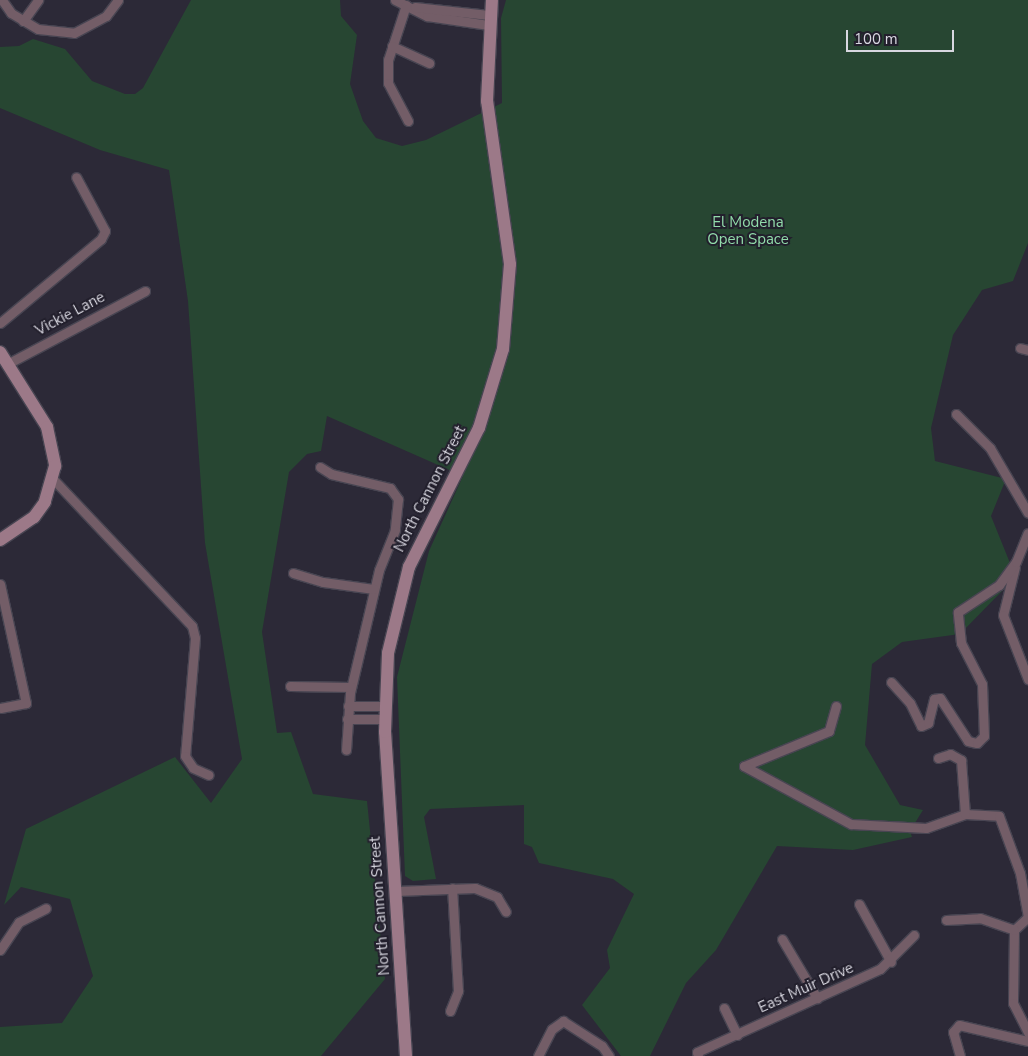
<!DOCTYPE html>
<html>
<head>
<meta charset="utf-8">
<style>
  body { margin:0 }
  #map { position:relative; width:1028px; height:1056px; overflow:hidden; background:#2c2937; font-family:"Nunito Sans",sans-serif }
  div>[style] { position:absolute }
  [style*='--x'] { left:calc(var(--x)*1px); top:calc(var(--y)*1px); width:calc(var(--w)*1px); rotate:calc(var(--a)*1deg) }
  .green>* { inset:0; background:#274632 }
  .roads { filter:drop-shadow(1px 0 #484552) drop-shadow(-1px 0 #484552) drop-shadow(0 1px #484552) drop-shadow(0 -1px #484552) }
  .street>* { height:9px; margin:-4.5px; padding:0 4.5px; transform-origin:4.5px; border-radius:4.5px; background:#735d67 }
  .secondary>* { height:12px; margin:-6px; padding:0 6px; transform-origin:6px; border-radius:6px; background:#9c7988 }
  span { translate:-50% -50%; white-space:nowrap; text-align:center; line-height:1.15; -webkit-text-stroke:4px #221f2c; paint-order:stroke }
  .park-label { font-size:15px; color:#92dcab }
  .street-label { font-size:15px; color:#d8d7e0 }
  .scale { position:absolute; left:846px; top:30px; width:108px; height:22px; box-sizing:border-box; border:2px solid #d8d7e0; border-top:0; padding-left:6px; font-size:15px; line-height:18px; white-space:nowrap; color:#d8d7e0; -webkit-text-stroke:4px #221f2c; paint-order:stroke }
</style>
</head>
<body>
<div id="map">
  <div class="green">
    <div style="clip-path:polygon(191px 0,340px 0,341px 16px,357px 35px,350px 84px,363px 121px,376px 138px,402px 146px,426px 140px,502px 103px,501px 18px,506px 0,1028px 0,1028px 243px,1013px 281px,982px 290px,953px 335px,931px 428px,935px 461px,1006px 479px,991px 516px,1010px 563px,1006px 587px,960px 634px,902px 642px,872px 664px,865px 745px,900px 805px,923px 810px,910px 831px,912px 837px,853px 850px,777px 846px,716px 950px,686px 983px,650px 1056px,621px 1056px,582px 1005px,610px 968px,607px 950px,634px 894px,613px 879px,539px 863px,532px 847px,524px 844px,524px 805px,430px 809px,424px 817px,436px 879px,413px 881px,405px 876px,397px 677px,429px 551px,463px 476px,327px 416px,321px 451px,307px 454px,289px 472px,262px 632px,277px 733px,291px 732px,313px 794px,367px 801px,385px 979px,321px 1056px,0 1056px,0 1027px,62px 1023px,93px 976px,70px 899px,21px 887px,4px 905px,26px 829px,175px 757px,211px 803px,242px 759px,205px 543px,188px 301px,169px 170px,100px 150px,0 108px,0 47px,19px 46px,33px 39px,65px 49px,92px 81px,125px 94px,135px 94px,143px 88px)"></div>
  </div>
  <div class="roads">
    <div class="street">
      <div style="--x:2;--y:0;--w:16;--a:55"></div>
      <div style="--x:11;--y:13;--w:31;--a:31"></div>
      <div style="--x:38;--y:29;--w:36;--a:6"></div>
      <div style="--x:74;--y:33;--w:36;--a:-28"></div>
      <div style="--x:106;--y:16;--w:20;--a:-53"></div>
      <div style="--x:395;--y:0;--w:36;--a:27"></div>
      <div style="--x:427;--y:16;--w:62;--a:8.4"></div>
      <div style="--x:406;--y:5;--w:58;--a:108.1"></div>
      <div style="--x:388;--y:60;--w:23;--a:90"></div>
      <div style="--x:388;--y:83;--w:43;--a:62.2"></div>
      <div style="--x:415;--y:7;--w:74;--a:6.2"></div>
      <div style="--x:23;--y:21;--w:26;--a:-54"></div>
      <div style="--x:392;--y:46;--w:41;--a:24.7"></div>
      <div style="--x:0;--y:323;--w:131;--a:-39.7"></div>
      <div style="--x:101;--y:239;--w:9;--a:-63"></div>
      <div style="--x:105;--y:231;--w:61;--a:-118.2"></div>
      <div style="--x:1020;--y:348;--w:8;--a:14"></div>
      <div style="--x:9;--y:363;--w:154;--a:-27.9"></div>
      <div style="--x:956;--y:414;--w:48;--a:45"></div>
      <div style="--x:990;--y:448;--w:75;--a:59.7"></div>
      <div style="--x:320;--y:467;--w:13;--a:32"></div>
      <div style="--x:331;--y:474;--w:61;--a:13.3"></div>
      <div style="--x:390;--y:488;--w:14;--a:54"></div>
      <div style="--x:398;--y:499;--w:31;--a:96"></div>
      <div style="--x:395;--y:530;--w:43;--a:111.8"></div>
      <div style="--x:379;--y:570;--w:126;--a:103.3"></div>
      <div style="--x:350;--y:693;--w:57;--a:94"></div>
      <div style="--x:54;--y:480;--w:201;--a:46.6"></div>
      <div style="--x:192;--y:626;--w:12;--a:76"></div>
      <div style="--x:195;--y:638;--w:118;--a:94.8"></div>
      <div style="--x:185;--y:756;--w:14;--a:56"></div>
      <div style="--x:193;--y:768;--w:17;--a:24"></div>
      <div style="--x:1015;--y:567;--w:49;--a:104"></div>
      <div style="--x:1003;--y:615;--w:69;--a:68.7"></div>
      <div style="--x:293;--y:573;--w:31;--a:17"></div>
      <div style="--x:323;--y:582;--w:51;--a:7.8"></div>
      <div style="--x:0;--y:584;--w:122;--a:77.7"></div>
      <div style="--x:26;--y:703;--w:26;--a:169"></div>
      <div style="--x:891;--y:682;--w:28;--a:48"></div>
      <div style="--x:910;--y:703;--w:25;--a:64"></div>
      <div style="--x:921;--y:726;--w:8;--a:-23"></div>
      <div style="--x:928;--y:723;--w:25;--a:-76"></div>
      <div style="--x:934;--y:699;--w:6;--a:-9"></div>
      <div style="--x:940;--y:698;--w:51;--a:56.9"></div>
      <div style="--x:968;--y:741;--w:9;--a:13"></div>
      <div style="--x:977;--y:743;--w:10;--a:-45"></div>
      <div style="--x:984;--y:736;--w:52;--a:-92.2"></div>
      <div style="--x:982;--y:684;--w:46;--a:-117.1"></div>
      <div style="--x:961;--y:643;--w:31;--a:-96"></div>
      <div style="--x:958;--y:612;--w:49;--a:-33.4"></div>
      <div style="--x:999;--y:585;--w:29;--a:-54"></div>
      <div style="--x:1016;--y:562;--w:31;--a:-68"></div>
      <div style="--x:290;--y:686;--w:61;--a:0.9"></div>
      <div style="--x:348;--y:706;--w:37;--a:0"></div>
      <div style="--x:836;--y:706;--w:26;--a:106"></div>
      <div style="--x:829;--y:731;--w:92;--a:157.6"></div>
      <div style="--x:744;--y:766;--w:122;--a:28.5"></div>
      <div style="--x:851;--y:824;--w:75;--a:3.1"></div>
      <div style="--x:926;--y:828;--w:41;--a:-19.7"></div>
      <div style="--x:965;--y:814;--w:34;--a:3"></div>
      <div style="--x:999;--y:816;--w:61;--a:69.8"></div>
      <div style="--x:1020;--y:873;--w:45;--a:79.7"></div>
      <div style="--x:347;--y:719;--w:38;--a:0"></div>
      <div style="--x:938;--y:758;--w:13;--a:-18"></div>
      <div style="--x:950;--y:754;--w:13;--a:29"></div>
      <div style="--x:961;--y:760;--w:54;--a:85.8"></div>
      <div style="--x:396;--y:891;--w:79;--a:-2.2"></div>
      <div style="--x:475;--y:888;--w:24;--a:22"></div>
      <div style="--x:497;--y:897;--w:17;--a:59"></div>
      <div style="--x:859;--y:904;--w:66;--a:61.1"></div>
      <div style="--x:1028;--y:917;--w:19;--a:137"></div>
      <div style="--x:1014;--y:930;--w:73;--a:90.8"></div>
      <div style="--x:1013;--y:1003;--w:34;--a:63"></div>
      <div style="--x:946;--y:920;--w:34;--a:-3"></div>
      <div style="--x:980;--y:918;--w:36;--a:19"></div>
      <div style="--x:782;--y:939;--w:69;--a:59.3"></div>
      <div style="--x:0;--y:950;--w:34;--a:-56"></div>
      <div style="--x:19;--y:922;--w:30;--a:-27"></div>
      <div style="--x:724;--y:1008;--w:30;--a:64"></div>
      <div style="--x:450;--y:1011;--w:22;--a:-68"></div>
      <div style="--x:458;--y:991;--w:103;--a:-93.3"></div>
      <div style="--x:538;--y:1056;--w:30;--a:-63"></div>
      <div style="--x:552;--y:1029;--w:14;--a:-36"></div>
      <div style="--x:563;--y:1021;--w:46;--a:32.7"></div>
      <div style="--x:602;--y:1046;--w:12;--a:55"></div>
      <div style="--x:698;--y:1056;--w:4;--a:-104"></div>
      <div style="--x:697;--y:1052;--w:201;--a:-24.4"></div>
      <div style="--x:880;--y:969;--w:48;--a:-45"></div>
      <div style="--x:960;--y:1056;--w:25;--a:-106"></div>
      <div style="--x:953;--y:1032;--w:9;--a:-49"></div>
      <div style="--x:959;--y:1025;--w:71;--a:13.1"></div>
    </div>
    <div class="secondary">
      <div style="--x:0;--y:352;--w:89;--a:57.9"></div>
      <div style="--x:47;--y:427;--w:40;--a:78"></div>
      <div style="--x:55;--y:466;--w:37;--a:106"></div>
      <div style="--x:45;--y:502;--w:19;--a:126"></div>
      <div style="--x:34;--y:517;--w:41;--a:145.9"></div>
      <div style="--x:406;--y:1056;--w:325;--a:-93.7"></div>
      <div style="--x:385;--y:732;--w:79;--a:-87.8"></div>
      <div style="--x:388;--y:653;--w:89;--a:-76.3"></div>
      <div style="--x:409;--y:567;--w:156;--a:-63.3"></div>
      <div style="--x:479;--y:428;--w:83;--a:-73.1"></div>
      <div style="--x:503;--y:349;--w:85;--a:-85.3"></div>
      <div style="--x:510;--y:264;--w:165;--a:-98"></div>
      <div style="--x:487;--y:101;--w:101;--a:-87.2"></div>
    </div>
  </div>
  <div class="park-label">
    <span style="left:748px;top:231px">El Modena<br>Open Space</span>
  </div>
  <div class="street-label">
    <span style="left:70px;top:314px;rotate:-28deg">Vickie Lane</span>
    <span style="left:430px;top:489px;rotate:-63deg">North Cannon Street</span>
    <span style="left:380px;top:906px;rotate:-94deg">North Cannon Street</span>
    <span style="left:806px;top:988px;rotate:-24deg">East Muir Drive</span>
  </div>
  <div class="scale">100 m</div>
</div>
</body>
</html>
